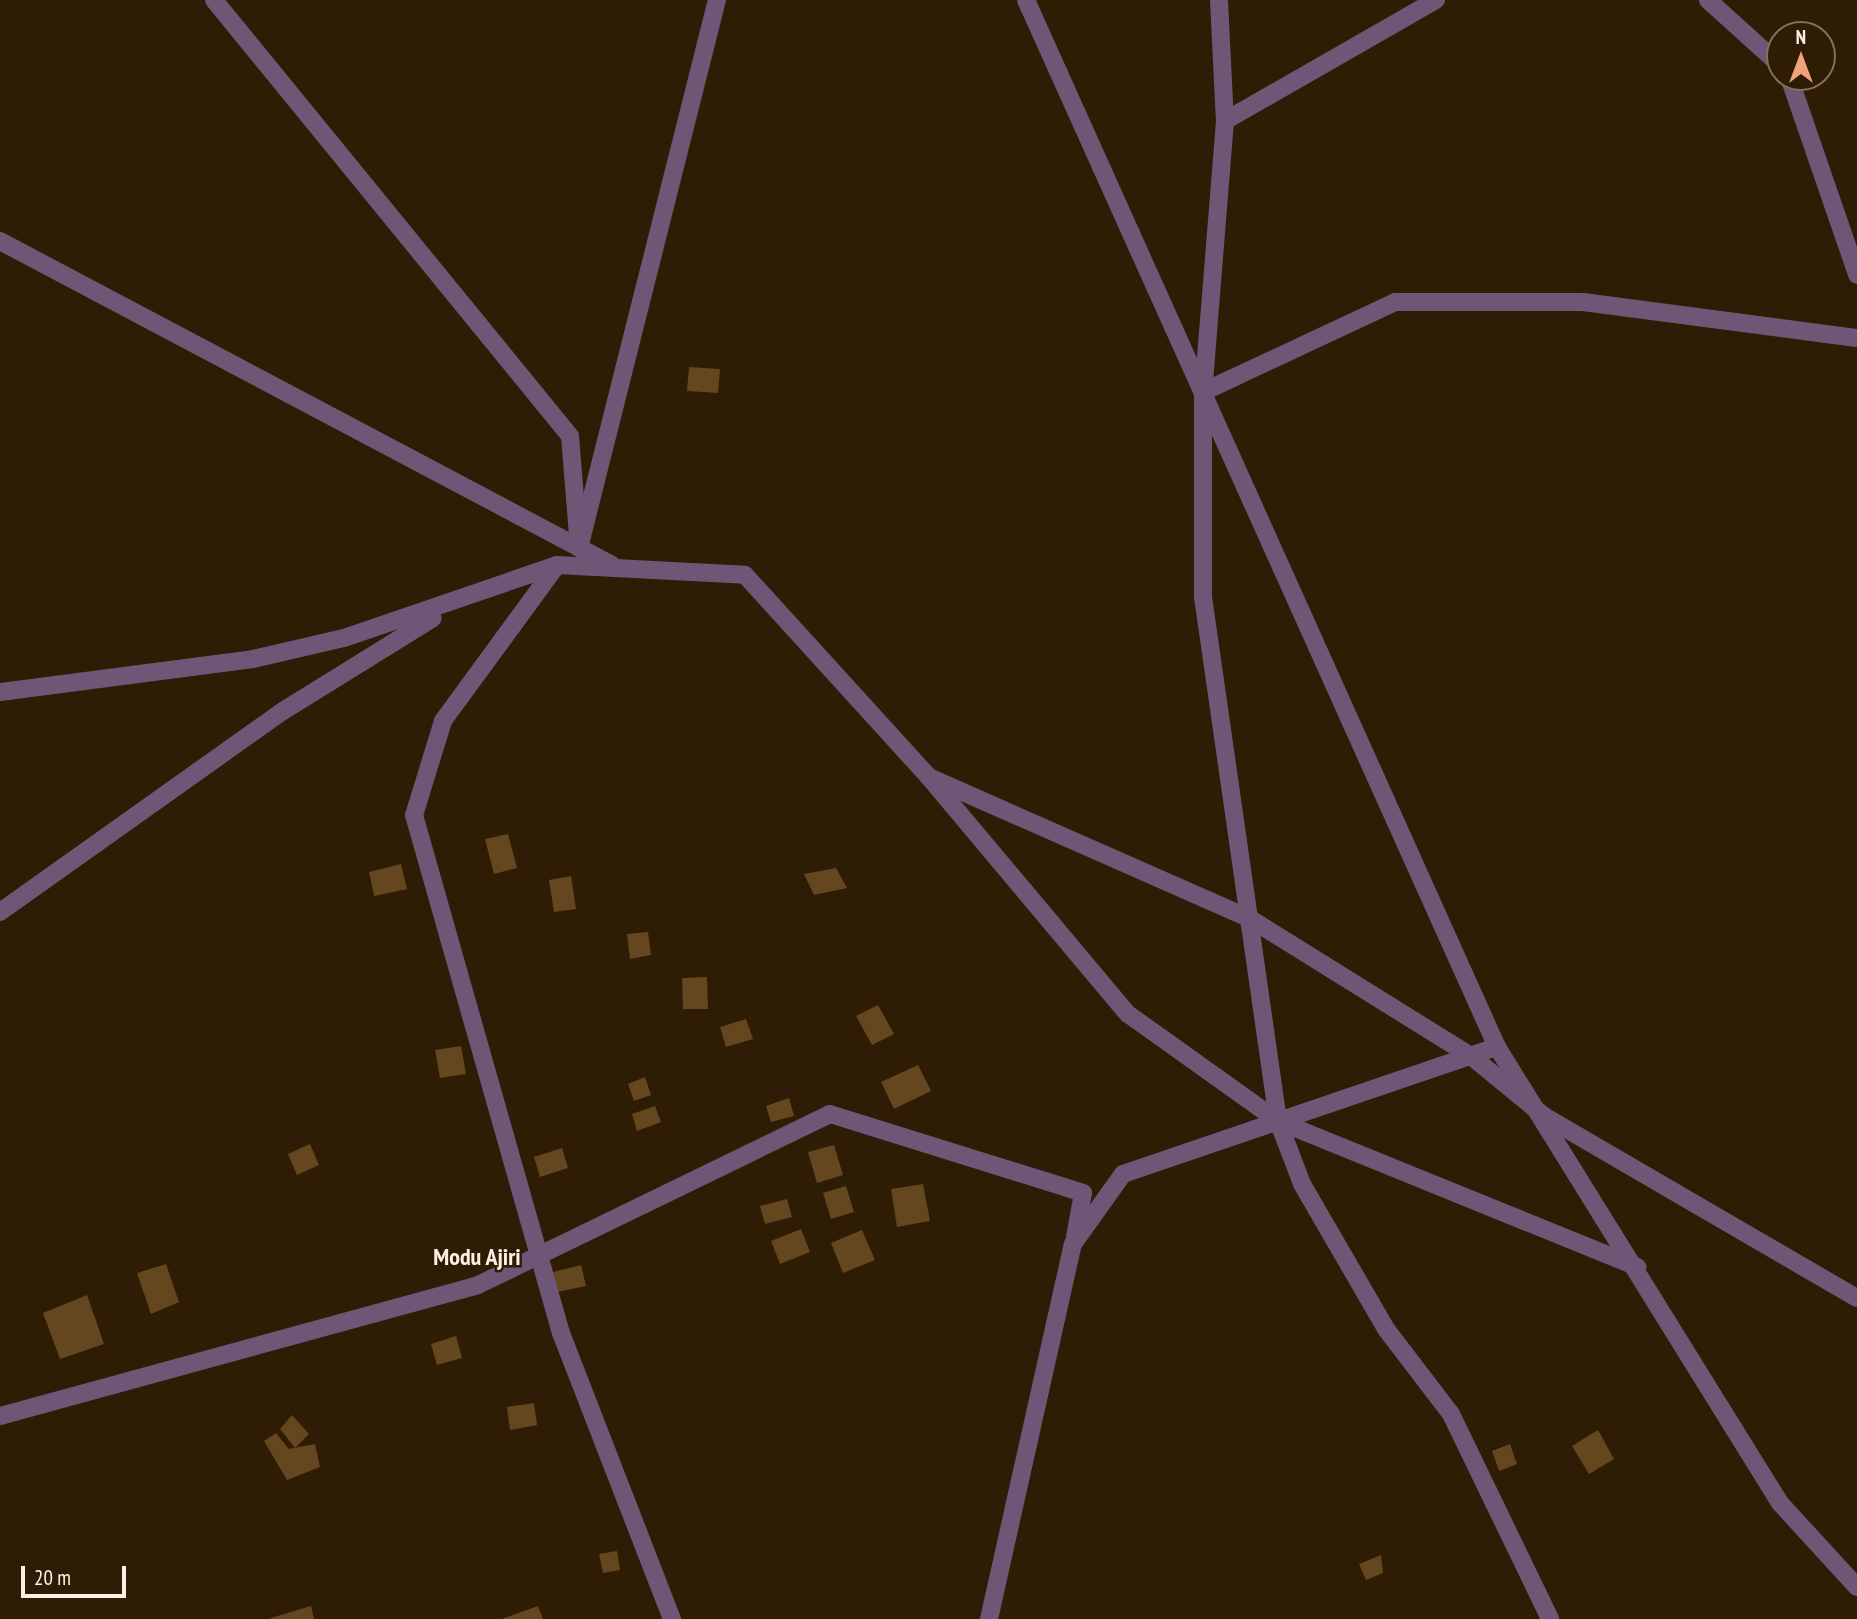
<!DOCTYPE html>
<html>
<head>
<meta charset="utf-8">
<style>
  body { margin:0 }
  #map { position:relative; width:1857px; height:1619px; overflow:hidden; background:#2e1c05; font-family:"PT Sans Narrow",sans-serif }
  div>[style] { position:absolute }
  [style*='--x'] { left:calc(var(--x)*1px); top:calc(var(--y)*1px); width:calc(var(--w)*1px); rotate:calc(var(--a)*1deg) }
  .building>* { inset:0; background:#65471f }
  .minor>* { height:18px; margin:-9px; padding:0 9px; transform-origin:9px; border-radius:9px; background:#6e5676 }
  span { translate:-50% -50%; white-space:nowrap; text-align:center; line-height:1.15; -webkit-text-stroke:5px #2e1c05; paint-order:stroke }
  .quarter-label { font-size:24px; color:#fdf0e3; font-weight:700 }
  .north { position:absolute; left:1766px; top:21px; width:70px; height:70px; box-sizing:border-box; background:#2e1c05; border:2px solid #81715e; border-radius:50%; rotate:0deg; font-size:19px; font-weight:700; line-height:28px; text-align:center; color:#fdf0e3 }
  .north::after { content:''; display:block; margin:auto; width:24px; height:32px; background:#f1a17d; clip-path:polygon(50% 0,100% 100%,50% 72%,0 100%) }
  .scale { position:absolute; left:21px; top:1566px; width:105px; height:32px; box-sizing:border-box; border:4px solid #fdf0e3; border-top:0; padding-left:9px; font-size:21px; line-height:24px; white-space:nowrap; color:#fdf0e3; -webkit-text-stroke:5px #2e1c05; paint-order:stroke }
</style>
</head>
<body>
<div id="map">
  <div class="building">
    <div style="clip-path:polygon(689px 367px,720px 369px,718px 393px,687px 391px)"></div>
    <div style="clip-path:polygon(508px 834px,517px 868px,494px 874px,485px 839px)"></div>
    <div style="clip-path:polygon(401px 864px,407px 889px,374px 896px,369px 872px)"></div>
    <div style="clip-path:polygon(836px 868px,847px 888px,814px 895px,804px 874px)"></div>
    <div style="clip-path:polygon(571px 876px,576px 909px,554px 912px,549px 880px)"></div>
    <div style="clip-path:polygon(648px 932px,651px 955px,630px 959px,627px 934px)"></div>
    <div style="clip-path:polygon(707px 977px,708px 1009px,683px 1009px,682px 978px)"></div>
    <div style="clip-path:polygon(878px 1005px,894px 1034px,872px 1045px,856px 1016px)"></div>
    <div style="clip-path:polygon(746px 1019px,753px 1039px,726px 1047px,720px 1027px)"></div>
    <div style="clip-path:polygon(461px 1046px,466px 1074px,440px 1078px,435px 1050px)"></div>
    <div style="clip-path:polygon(918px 1065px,931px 1091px,894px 1109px,881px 1082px)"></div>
    <div style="clip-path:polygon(645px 1077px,651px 1095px,634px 1101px,628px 1084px)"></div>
    <div style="clip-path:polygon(789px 1098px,794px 1116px,771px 1122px,766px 1106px)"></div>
    <div style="clip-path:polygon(655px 1106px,661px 1122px,637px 1131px,632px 1114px)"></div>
    <div style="clip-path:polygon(310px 1144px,319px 1165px,297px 1175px,288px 1154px)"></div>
    <div style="clip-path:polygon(834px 1145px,843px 1175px,817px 1183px,808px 1152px)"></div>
    <div style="clip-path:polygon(562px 1148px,568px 1168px,540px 1177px,534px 1157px)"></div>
    <div style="clip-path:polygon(923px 1184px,930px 1221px,897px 1227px,891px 1189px)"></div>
    <div style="clip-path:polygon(846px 1186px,854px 1212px,831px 1219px,823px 1193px)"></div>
    <div style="clip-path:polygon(787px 1199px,792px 1217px,765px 1224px,760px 1206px)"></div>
    <div style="clip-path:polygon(801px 1229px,810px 1252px,780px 1264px,771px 1241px)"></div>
    <div style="clip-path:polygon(862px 1230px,875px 1260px,843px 1273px,831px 1243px)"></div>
    <div style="clip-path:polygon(166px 1264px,179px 1302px,151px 1314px,137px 1273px)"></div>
    <div style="clip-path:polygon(581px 1265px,586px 1286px,557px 1292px,553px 1272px)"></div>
    <div style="clip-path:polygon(87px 1295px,104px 1344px,60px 1359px,43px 1313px)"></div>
    <div style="clip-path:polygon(456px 1336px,462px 1358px,437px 1365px,431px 1344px)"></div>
    <div style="clip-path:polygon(534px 1403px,537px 1425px,510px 1430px,507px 1407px)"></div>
    <div style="clip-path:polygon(292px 1415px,309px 1434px,295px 1448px,280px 1429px)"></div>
    <div style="clip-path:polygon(1598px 1430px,1614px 1459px,1589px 1474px,1572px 1446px)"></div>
    <div style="clip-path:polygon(276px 1433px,289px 1449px,315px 1444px,320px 1467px,287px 1480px,264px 1441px)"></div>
    <div style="clip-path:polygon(1510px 1444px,1517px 1464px,1499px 1471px,1492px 1451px)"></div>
    <div style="clip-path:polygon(617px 1551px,620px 1570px,603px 1573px,599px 1554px)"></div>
    <div style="clip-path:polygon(1381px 1555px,1383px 1573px,1366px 1580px,1359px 1564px)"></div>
    <div style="clip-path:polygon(311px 1606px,314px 1619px,271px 1619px,271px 1618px)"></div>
    <div style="clip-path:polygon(538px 1606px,543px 1619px,502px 1619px)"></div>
  </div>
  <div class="minor">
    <div style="--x:214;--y:0;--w:563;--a:50.77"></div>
    <div style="--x:570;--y:436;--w:112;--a:85.4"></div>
    <div style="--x:579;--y:548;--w:565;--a:-75.87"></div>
    <div style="--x:1219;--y:0;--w:121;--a:87.2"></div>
    <div style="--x:1436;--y:0;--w:243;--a:150.2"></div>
    <div style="--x:1225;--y:121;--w:272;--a:94.6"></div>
    <div style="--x:1203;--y:392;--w:205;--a:90"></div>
    <div style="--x:1203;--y:597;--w:529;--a:81.85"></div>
    <div style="--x:1278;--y:1121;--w:67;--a:69.1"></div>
    <div style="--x:1302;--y:1184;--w:168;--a:59.9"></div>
    <div style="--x:1386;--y:1329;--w:107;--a:52.6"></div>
    <div style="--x:1451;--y:1414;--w:228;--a:64.2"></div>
    <div style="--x:1708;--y:0;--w:97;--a:42.1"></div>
    <div style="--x:1789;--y:77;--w:209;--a:71"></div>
    <div style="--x:0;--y:241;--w:692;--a:27.9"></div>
    <div style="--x:1203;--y:392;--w:212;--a:-25.1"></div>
    <div style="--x:1395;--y:302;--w:188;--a:0"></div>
    <div style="--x:1583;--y:302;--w:276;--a:7.5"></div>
    <div style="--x:557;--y:565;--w:188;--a:3"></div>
    <div style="--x:745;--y:575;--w:272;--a:47.7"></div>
    <div style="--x:928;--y:776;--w:311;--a:50"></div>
    <div style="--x:1128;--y:1014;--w:184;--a:35.5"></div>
    <div style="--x:1278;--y:1121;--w:388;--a:22.1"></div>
    <div style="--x:0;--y:692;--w:255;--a:-7.4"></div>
    <div style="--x:253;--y:659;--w:93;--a:-13"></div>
    <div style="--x:344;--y:638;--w:225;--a:-18.9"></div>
    <div style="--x:557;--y:565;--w:193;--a:126.2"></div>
    <div style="--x:443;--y:721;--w:98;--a:107.1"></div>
    <div style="--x:414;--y:815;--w:538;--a:74.16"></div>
    <div style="--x:561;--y:1333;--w:307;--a:68.8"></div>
    <div style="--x:931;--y:778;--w:347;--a:23.8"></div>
    <div style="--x:1249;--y:918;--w:261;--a:31.9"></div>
    <div style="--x:1471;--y:1056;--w:94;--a:39.4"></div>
    <div style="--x:1544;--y:1116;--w:362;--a:30.2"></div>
    <div style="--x:0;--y:912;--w:347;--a:-35.4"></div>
    <div style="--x:283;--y:711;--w:176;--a:-31.8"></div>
    <div style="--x:1497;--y:1047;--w:537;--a:58.18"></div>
    <div style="--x:1780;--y:1503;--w:114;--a:47.5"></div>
    <div style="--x:0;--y:1416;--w:496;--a:-15.3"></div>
    <div style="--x:478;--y:1285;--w:391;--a:-25.9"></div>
    <div style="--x:830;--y:1114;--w:265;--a:17.3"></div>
    <div style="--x:1083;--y:1193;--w:45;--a:100.3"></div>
    <div style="--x:989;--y:1619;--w:384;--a:-77.4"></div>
    <div style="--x:1073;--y:1244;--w:86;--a:-54.5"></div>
    <div style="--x:1123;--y:1174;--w:395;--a:-18.8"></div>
    <div style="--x:1497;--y:1047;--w:1148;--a:-114.22"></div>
  </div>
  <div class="quarter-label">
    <span style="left:477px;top:1257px">Modu Ajiri</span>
  </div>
  <div class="north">N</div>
  <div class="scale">20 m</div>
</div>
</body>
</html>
